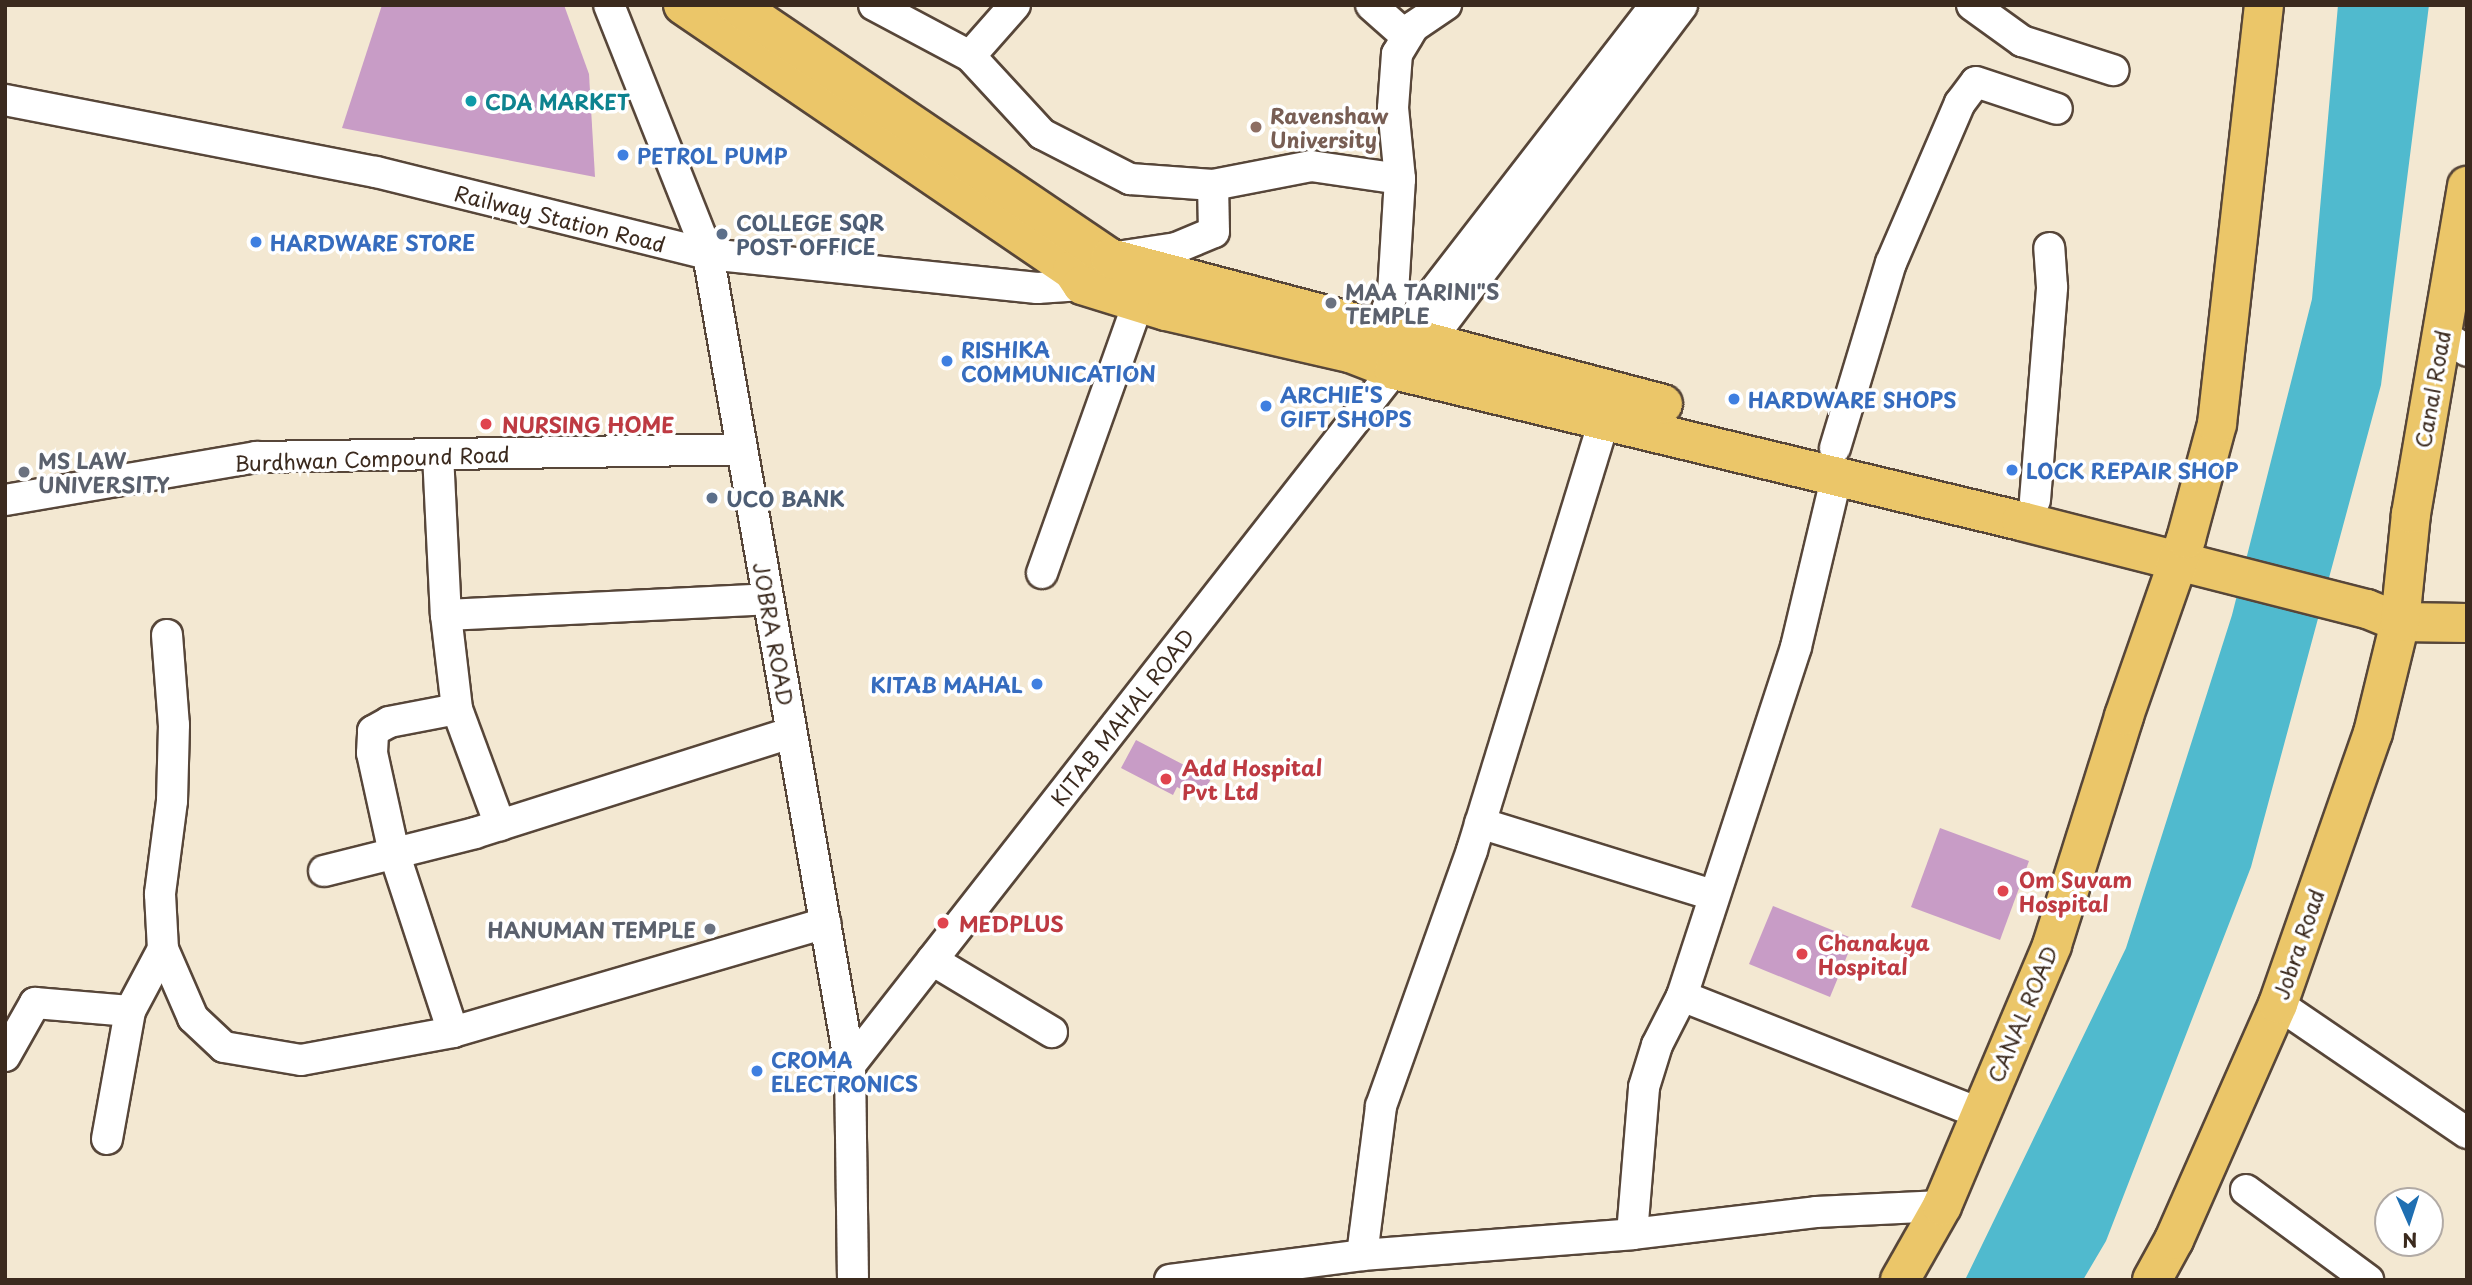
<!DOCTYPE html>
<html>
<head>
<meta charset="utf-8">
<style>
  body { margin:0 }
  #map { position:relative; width:2472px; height:1285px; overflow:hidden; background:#f3e8d2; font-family:"Playpen Sans",sans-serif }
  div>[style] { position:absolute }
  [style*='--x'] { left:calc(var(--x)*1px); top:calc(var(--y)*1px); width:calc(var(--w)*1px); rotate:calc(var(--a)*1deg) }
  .water>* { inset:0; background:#50bace }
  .building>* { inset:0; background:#c89cc6 }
  .roads { filter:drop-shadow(2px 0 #574639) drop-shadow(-2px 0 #574639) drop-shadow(0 2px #574639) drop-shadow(0 -2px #574639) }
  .minor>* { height:30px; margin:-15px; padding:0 15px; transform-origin:15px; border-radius:15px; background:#fff }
  .major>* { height:38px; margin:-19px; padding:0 19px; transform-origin:19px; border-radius:19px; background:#ebc669 }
  .dots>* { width:19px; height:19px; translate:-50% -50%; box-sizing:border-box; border:4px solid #fff; border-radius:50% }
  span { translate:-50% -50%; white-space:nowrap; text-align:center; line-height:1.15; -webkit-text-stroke:7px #fff; paint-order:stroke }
  .culture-label { font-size:21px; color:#0d838f; font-weight:700 }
  .left { translate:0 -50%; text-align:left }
  .education-label { font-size:21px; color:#785e54; font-weight:700 }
  .shop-label { font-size:21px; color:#366cbe; font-weight:700 }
  .right { translate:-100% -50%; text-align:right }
  .street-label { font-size:21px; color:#3b2a1e }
  .service-label { font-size:21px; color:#4e5e75; font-weight:700 }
  .worship-label { font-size:21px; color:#5b616d; font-weight:700 }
  .health-label { font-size:21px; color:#be3a42; font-weight:700 }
  .frame { position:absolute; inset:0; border:7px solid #3b2a1e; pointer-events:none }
  .north { position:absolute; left:2374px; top:1187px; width:70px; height:70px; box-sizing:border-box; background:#fff; border:2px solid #b1aaa5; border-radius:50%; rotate:177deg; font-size:19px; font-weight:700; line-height:28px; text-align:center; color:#3b2a1e }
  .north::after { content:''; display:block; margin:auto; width:24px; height:32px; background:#1f6fb2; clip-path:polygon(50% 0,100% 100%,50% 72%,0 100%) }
</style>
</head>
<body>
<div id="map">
  <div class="water">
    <div style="clip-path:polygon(2338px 5px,2429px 5px,2381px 385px,2251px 867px,2106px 1241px,2083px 1280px,1965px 1280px,2126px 948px,2232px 615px,2312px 299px)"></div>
  </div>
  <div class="building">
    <div style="clip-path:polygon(382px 5px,564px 5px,589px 74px,595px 177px,342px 128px)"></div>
    <div style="clip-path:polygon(1136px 740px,1211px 779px,1200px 799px,1177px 787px,1173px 795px,1121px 768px)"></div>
    <div style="clip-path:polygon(1940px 828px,2029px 861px,2000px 940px,1911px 907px)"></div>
    <div style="clip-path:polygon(1773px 906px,1854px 939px,1830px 997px,1749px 964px)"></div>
  </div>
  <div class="roads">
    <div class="minor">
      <div style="--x:609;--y:5;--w:268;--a:68.3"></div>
      <div style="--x:708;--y:254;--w:823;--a:80.07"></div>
      <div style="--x:850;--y:1065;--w:215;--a:89.2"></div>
      <div style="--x:874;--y:5;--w:109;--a:28"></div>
      <div style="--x:970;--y:56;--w:106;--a:47.3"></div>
      <div style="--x:1042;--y:134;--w:99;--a:27.1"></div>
      <div style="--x:1130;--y:179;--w:83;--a:4.1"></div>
      <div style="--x:1213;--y:185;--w:100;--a:-11"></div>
      <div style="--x:1311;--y:166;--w:90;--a:8.3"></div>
      <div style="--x:1371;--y:5;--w:48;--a:41.6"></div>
      <div style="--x:1972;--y:5;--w:62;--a:35.8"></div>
      <div style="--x:2022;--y:41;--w:96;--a:17.7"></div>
      <div style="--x:970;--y:56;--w:68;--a:-48.6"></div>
      <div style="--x:5;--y:100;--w:378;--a:11"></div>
      <div style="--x:376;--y:172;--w:342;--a:13.9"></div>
      <div style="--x:708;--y:254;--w:331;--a:5.9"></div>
      <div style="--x:1037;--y:288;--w:45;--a:-3.8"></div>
      <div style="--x:1082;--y:285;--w:39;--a:-44"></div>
      <div style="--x:1110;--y:258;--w:67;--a:-8.6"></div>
      <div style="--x:1176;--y:248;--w:41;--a:-22.8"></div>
      <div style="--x:1214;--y:232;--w:47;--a:-91.2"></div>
      <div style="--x:1379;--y:332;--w:41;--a:-70.3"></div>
      <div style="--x:1393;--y:293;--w:114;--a:-86.5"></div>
      <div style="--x:1400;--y:179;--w:71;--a:-95.6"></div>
      <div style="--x:1393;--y:108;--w:54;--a:-85.8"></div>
      <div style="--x:1397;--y:54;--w:31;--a:-59"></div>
      <div style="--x:1413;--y:27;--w:40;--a:-34"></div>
      <div style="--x:2442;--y:334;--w:30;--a:34"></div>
      <div style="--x:1396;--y:352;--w:15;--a:-79"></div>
      <div style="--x:1399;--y:337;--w:420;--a:-52.3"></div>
      <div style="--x:1835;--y:448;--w:193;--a:-73.2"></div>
      <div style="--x:1891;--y:263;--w:174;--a:-66.7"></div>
      <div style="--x:1960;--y:103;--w:26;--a:-53"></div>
      <div style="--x:1976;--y:82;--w:85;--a:18.4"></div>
      <div style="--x:438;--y:454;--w:161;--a:87.2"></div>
      <div style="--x:446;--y:615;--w:95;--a:83.3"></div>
      <div style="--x:457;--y:709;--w:124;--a:69.7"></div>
      <div style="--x:5;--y:500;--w:255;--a:-9.7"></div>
      <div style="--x:256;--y:457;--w:486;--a:-0.9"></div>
      <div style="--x:2035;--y:500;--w:214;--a:-85.4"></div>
      <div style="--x:2052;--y:287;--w:39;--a:-94"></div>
      <div style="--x:1042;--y:573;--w:287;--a:-70.4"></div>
      <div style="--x:446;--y:615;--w:322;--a:-2.8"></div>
      <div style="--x:167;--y:635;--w:90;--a:85.6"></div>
      <div style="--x:174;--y:725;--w:76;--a:91.5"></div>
      <div style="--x:172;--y:801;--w:94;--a:97.4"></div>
      <div style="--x:160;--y:894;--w:55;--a:86.9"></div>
      <div style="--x:163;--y:949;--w:75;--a:66.5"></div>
      <div style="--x:193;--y:1018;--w:42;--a:43.1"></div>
      <div style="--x:224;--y:1047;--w:78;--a:9.6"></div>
      <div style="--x:301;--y:1060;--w:155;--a:-10.4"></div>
      <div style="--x:453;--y:1032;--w:388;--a:-16.3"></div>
      <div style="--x:1480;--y:823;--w:243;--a:17.2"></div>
      <div style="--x:324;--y:871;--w:156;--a:-14.1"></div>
      <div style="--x:475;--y:833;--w:331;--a:-17.6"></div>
      <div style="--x:932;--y:960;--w:140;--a:31"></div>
      <div style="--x:1682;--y:996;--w:319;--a:21.5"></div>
      <div style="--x:2278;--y:1004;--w:229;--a:34.3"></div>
      <div style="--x:453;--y:1032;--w:188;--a:-108.2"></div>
      <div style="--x:394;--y:853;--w:102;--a:-102.4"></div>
      <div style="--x:372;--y:753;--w:22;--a:-87"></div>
      <div style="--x:373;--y:731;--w:18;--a:-29"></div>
      <div style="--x:389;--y:722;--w:69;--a:-10.8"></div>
      <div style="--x:5;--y:1056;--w:61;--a:-60.5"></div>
      <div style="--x:35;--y:1003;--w:95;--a:4.8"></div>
      <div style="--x:850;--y:1065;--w:883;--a:-51.95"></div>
      <div style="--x:1394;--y:370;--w:42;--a:-38.2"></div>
      <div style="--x:1427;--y:344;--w:424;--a:-53"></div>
      <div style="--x:107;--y:1139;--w:130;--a:-79.8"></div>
      <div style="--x:130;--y:1011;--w:70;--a:-62"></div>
      <div style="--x:2246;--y:1190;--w:152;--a:36.4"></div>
      <div style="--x:1632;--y:1234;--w:147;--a:-85.3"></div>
      <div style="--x:1644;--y:1087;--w:44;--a:-72.8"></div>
      <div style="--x:1657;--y:1045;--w:55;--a:-63"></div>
      <div style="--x:1682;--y:996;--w:367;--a:-71.9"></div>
      <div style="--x:1796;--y:647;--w:177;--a:-76.6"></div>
      <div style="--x:1362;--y:1255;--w:150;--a:-82.7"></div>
      <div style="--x:1381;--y:1106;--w:272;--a:-70.4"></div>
      <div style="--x:1472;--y:850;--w:453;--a:-72.9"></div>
      <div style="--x:1170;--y:1280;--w:194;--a:-7.4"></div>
      <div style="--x:1362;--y:1255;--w:271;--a:-4.4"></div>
      <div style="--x:1632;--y:1234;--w:185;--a:-6.8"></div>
      <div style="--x:1816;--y:1212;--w:126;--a:-2.7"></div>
    </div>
    <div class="major">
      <div style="--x:683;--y:5;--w:471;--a:34.3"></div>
      <div style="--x:1072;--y:270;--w:18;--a:56"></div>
      <div style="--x:1082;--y:285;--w:88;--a:17.2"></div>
      <div style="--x:1166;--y:311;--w:189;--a:12.9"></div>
      <div style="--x:1350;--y:353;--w:47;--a:21.1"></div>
      <div style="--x:1394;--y:370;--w:645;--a:13.54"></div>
      <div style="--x:2021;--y:521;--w:357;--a:14.3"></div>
      <div style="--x:2367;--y:609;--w:35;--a:22"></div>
      <div style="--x:2400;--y:622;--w:67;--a:0.9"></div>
      <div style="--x:736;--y:5;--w:452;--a:34.1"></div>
      <div style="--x:1110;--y:258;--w:572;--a:14.79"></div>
      <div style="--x:1900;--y:1280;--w:85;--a:-60.4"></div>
      <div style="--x:1942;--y:1206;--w:283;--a:-67.1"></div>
      <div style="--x:2052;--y:945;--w:240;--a:-72.5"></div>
      <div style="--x:2124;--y:716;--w:188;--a:-70.7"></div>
      <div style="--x:2186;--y:539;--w:119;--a:-74.9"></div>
      <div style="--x:2217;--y:424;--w:422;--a:-83.6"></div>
      <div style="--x:2152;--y:1280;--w:46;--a:-61.2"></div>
      <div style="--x:2174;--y:1240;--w:258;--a:-66.2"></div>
      <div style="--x:2278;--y:1004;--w:287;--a:-70.7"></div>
      <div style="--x:2373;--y:733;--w:114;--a:-76.3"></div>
      <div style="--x:2400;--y:622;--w:109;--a:-84.2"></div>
      <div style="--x:2411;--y:514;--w:333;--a:-80.3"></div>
    </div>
  </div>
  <div class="dots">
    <div style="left:471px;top:101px;background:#0f9aa8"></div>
    <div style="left:1256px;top:127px;background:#8d6e63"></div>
    <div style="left:623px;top:155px;background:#3f7fe0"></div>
    <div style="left:722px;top:234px;background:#5c6f8a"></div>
    <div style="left:256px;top:242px;background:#3f7fe0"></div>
    <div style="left:1331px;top:303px;background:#6b7280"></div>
    <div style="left:947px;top:361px;background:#3f7fe0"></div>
    <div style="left:1734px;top:399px;background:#3f7fe0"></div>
    <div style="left:1266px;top:406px;background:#3f7fe0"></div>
    <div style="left:486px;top:424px;background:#e0444e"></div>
    <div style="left:2012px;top:470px;background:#3f7fe0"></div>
    <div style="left:24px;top:472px;background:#6b7280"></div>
    <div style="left:712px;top:498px;background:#5c6f8a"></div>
    <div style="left:1037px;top:684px;background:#3f7fe0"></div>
    <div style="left:1166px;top:779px;background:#e0444e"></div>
    <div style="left:2003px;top:891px;background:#e0444e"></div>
    <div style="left:943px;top:923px;background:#e0444e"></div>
    <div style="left:710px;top:929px;background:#6b7280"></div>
    <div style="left:1802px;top:954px;background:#e0444e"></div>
    <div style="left:757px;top:1071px;background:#3f7fe0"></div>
  </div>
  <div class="culture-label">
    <span class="left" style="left:485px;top:101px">CDA MARKET</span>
  </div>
  <div class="education-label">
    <span class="left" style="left:1270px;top:127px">Ravenshaw<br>University</span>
  </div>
  <div class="shop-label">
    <span class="left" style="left:637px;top:155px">PETROL PUMP</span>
    <span class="left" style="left:270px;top:242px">HARDWARE STORE</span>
    <span class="left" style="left:961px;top:361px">RISHIKA<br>COMMUNICATION</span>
    <span class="left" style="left:1280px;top:406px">ARCHIE'S<br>GIFT SHOPS</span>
    <span class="left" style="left:1748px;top:399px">HARDWARE SHOPS</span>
    <span class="left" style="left:2026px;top:470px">LOCK REPAIR SHOP</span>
    <span class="right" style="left:1023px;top:684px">KITAB MAHAL</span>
    <span class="left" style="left:771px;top:1071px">CROMA<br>ELECTRONICS</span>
  </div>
  <div class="street-label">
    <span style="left:560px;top:218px;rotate:14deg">Railway Station Road</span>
    <span style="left:2432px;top:389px;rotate:-80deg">Canal Road</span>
    <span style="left:372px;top:458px;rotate:-2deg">Burdhwan Compound Road</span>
    <span style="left:774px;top:634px;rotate:80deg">JOBRA ROAD</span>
    <span style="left:1122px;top:717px;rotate:-52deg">KITAB MAHAL ROAD</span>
    <span style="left:2298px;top:944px;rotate:-71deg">Jobra Road</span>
    <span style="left:2022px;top:1014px;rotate:-67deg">CANAL ROAD</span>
  </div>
  <div class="service-label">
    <span class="left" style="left:736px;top:234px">COLLEGE SQR<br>POST OFFICE</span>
    <span class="left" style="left:726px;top:498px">UCO BANK</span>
  </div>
  <div class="worship-label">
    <span class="left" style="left:1345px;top:303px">MAA TARINI"S<br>TEMPLE</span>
    <span class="left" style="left:38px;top:472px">MS LAW<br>UNIVERSITY</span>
    <span class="right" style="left:696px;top:929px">HANUMAN TEMPLE</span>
  </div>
  <div class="health-label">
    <span class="left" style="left:502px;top:424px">NURSING HOME</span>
    <span class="left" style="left:1182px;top:779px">Add Hospital<br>Pvt Ltd</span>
    <span class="left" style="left:2019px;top:891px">Om Suvam<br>Hospital</span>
    <span class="left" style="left:959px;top:923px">MEDPLUS</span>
    <span class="left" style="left:1818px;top:954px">Chanakya<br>Hospital</span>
  </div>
  <div class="frame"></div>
  <div class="north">N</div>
</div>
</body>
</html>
